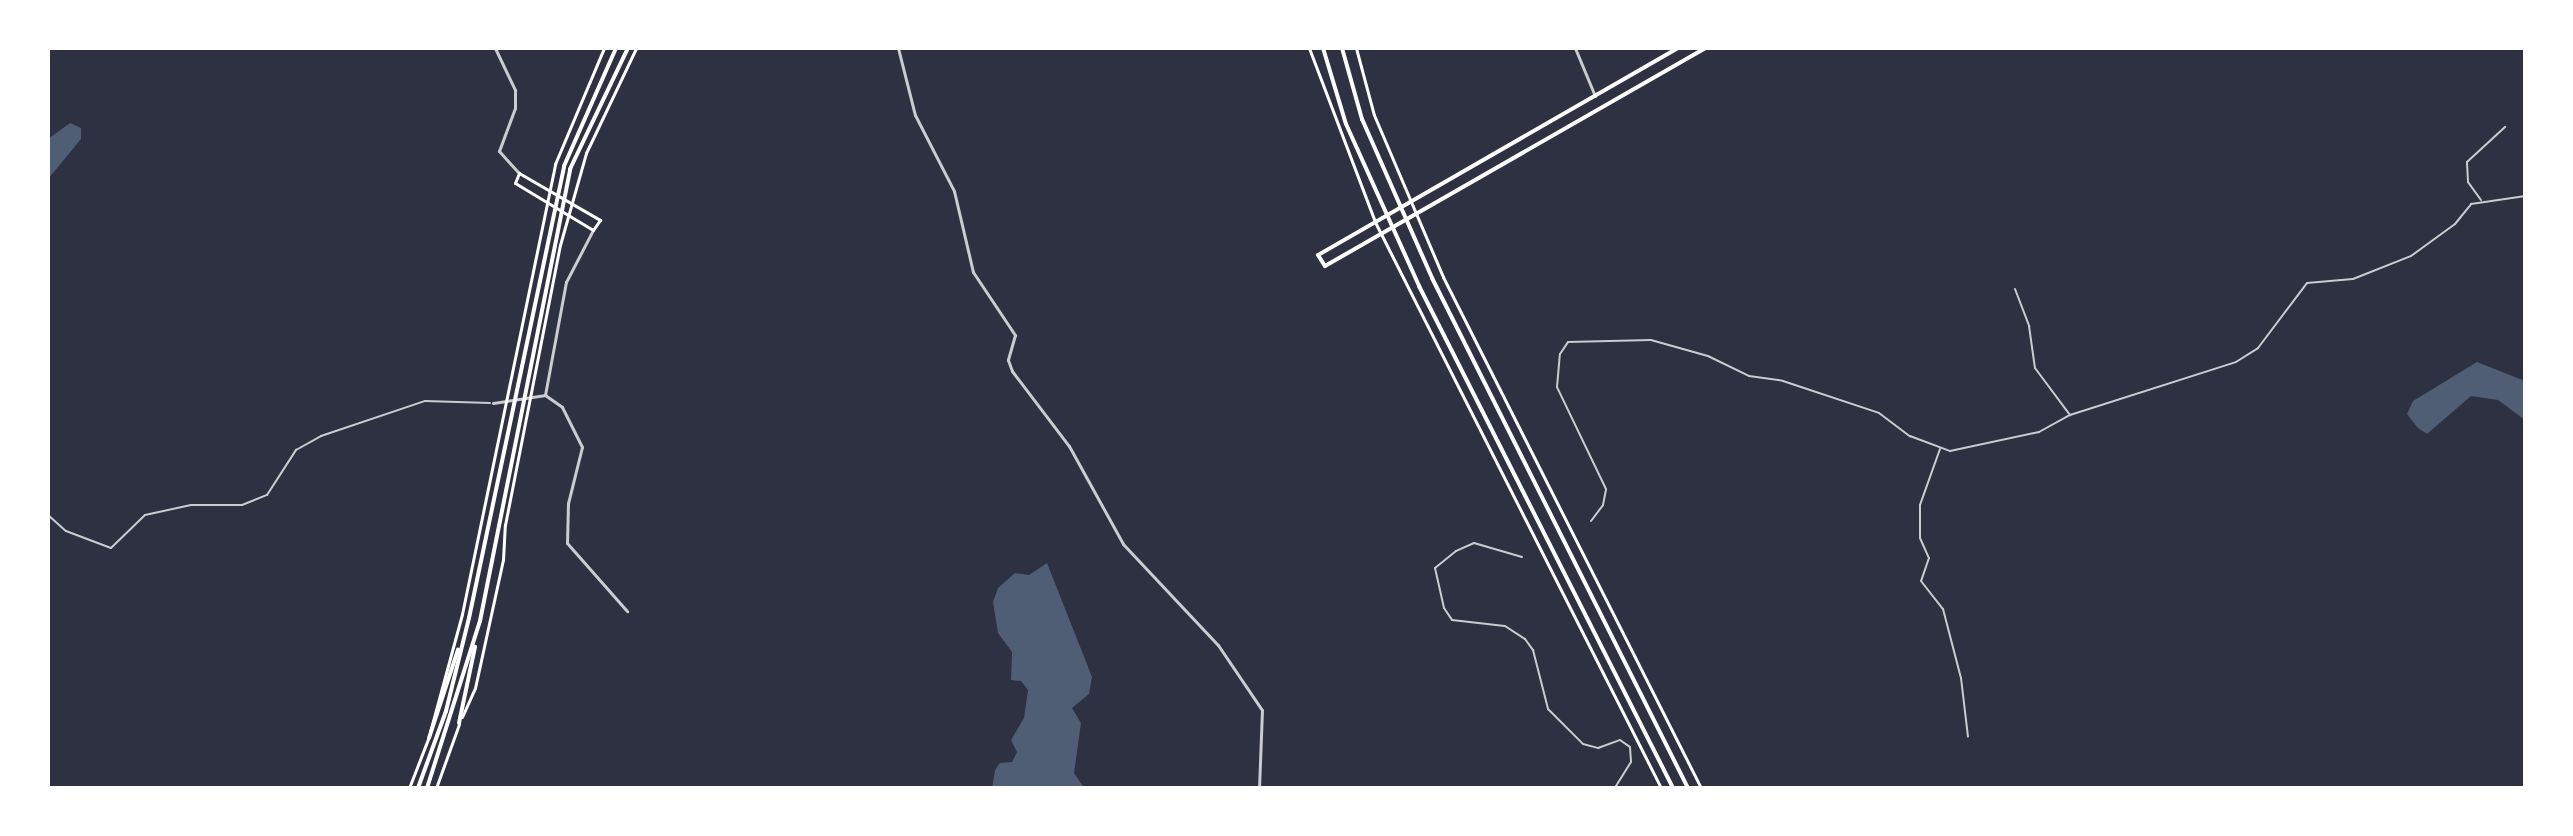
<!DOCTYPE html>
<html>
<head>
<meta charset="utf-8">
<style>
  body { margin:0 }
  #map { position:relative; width:2573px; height:836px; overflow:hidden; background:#2d3142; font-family:"Alegreya Sans",sans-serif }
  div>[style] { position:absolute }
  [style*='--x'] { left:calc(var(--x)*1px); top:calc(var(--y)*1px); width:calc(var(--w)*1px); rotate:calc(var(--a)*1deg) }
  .water>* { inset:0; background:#4f5d75 }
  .minor>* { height:2px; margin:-1px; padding:0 1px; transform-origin:1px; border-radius:1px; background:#caccd0 }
  .tertiary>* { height:3px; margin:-1.5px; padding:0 1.5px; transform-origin:1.5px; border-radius:1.5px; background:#caccd0 }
  .secondary>* { height:3px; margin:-1.5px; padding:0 1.5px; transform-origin:1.5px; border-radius:1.5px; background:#fff }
  .primary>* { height:4px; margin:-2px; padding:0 2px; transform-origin:2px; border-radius:2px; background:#fff }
  .trunk>* { height:4px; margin:-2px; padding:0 2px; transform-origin:2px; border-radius:2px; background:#fff }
  span { translate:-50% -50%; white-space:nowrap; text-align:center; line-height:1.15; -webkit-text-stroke:6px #fff; paint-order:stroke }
  .frame { position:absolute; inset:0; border:50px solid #fff; pointer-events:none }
</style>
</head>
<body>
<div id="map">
  <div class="water">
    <div style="clip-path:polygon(70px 123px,81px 128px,81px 139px,48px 179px,48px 139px)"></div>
    <div style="clip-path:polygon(2477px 362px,2525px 381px,2525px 420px,2498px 400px,2471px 396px,2427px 434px,2418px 428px,2407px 414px,2413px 401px)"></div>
    <div style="clip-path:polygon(1047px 563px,1092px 677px,1089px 694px,1072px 708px,1081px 723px,1074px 773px,1084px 788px,992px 788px,995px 770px,1000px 763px,1012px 762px,1017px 752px,1011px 740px,1024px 718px,1028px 690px,1021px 681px,1011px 680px,1012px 652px,998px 633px,993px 602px,998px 588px,1015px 573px,1029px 575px)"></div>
  </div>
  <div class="minor">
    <div style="--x:2481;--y:200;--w:22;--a:-126"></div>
    <div style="--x:2468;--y:182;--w:20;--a:-93"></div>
    <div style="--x:2467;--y:162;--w:52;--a:-42.6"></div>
    <div style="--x:2015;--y:289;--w:40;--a:69"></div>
    <div style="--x:2029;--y:326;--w:42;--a:81.9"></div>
    <div style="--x:2035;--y:368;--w:59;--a:53.3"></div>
    <div style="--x:2070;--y:415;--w:174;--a:-17.7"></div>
    <div style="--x:2236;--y:362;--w:26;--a:-32"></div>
    <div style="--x:2258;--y:348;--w:81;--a:-53"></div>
    <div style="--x:2307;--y:283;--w:46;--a:-5"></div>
    <div style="--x:2353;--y:279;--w:62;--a:-21.6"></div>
    <div style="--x:2411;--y:256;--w:54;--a:-36"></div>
    <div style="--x:2455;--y:224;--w:26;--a:-51"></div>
    <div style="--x:2471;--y:204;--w:55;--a:-8.4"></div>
    <div style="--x:1940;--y:449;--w:59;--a:109.7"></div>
    <div style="--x:1920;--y:505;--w:33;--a:90"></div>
    <div style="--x:1920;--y:538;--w:22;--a:66"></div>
    <div style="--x:1929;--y:558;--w:24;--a:109"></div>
    <div style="--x:1921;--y:581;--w:36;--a:52"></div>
    <div style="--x:1943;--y:609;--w:71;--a:75.4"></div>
    <div style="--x:1961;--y:678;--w:59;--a:83.2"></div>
    <div style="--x:48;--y:515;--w:24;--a:42"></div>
    <div style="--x:66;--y:531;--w:48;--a:20.7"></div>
    <div style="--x:111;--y:548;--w:47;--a:-44.1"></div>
    <div style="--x:145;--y:515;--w:47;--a:-12.3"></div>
    <div style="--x:191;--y:505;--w:51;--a:0"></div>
    <div style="--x:242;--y:505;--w:27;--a:-22"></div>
    <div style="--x:267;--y:495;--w:54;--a:-57.2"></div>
    <div style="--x:296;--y:450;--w:29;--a:-29"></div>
    <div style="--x:321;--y:436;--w:110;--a:-18.6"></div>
    <div style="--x:425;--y:401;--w:65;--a:1.8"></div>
    <div style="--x:1591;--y:521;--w:20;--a:-53"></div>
    <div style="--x:1603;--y:505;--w:16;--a:-79"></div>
    <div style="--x:1606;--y:489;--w:113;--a:-115.7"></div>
    <div style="--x:1557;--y:387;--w:33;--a:-85"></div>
    <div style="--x:1560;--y:354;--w:14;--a:-56"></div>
    <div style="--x:1568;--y:342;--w:83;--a:-1.4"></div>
    <div style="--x:1651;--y:340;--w:59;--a:15.7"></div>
    <div style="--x:1708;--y:356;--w:46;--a:26"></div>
    <div style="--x:1749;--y:376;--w:34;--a:8"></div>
    <div style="--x:1783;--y:381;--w:101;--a:18.4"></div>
    <div style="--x:1879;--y:413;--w:39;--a:37"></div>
    <div style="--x:1910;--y:436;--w:43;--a:20.6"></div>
    <div style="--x:1950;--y:451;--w:91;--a:-12.1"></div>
    <div style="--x:2039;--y:432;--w:35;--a:-29"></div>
    <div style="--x:1522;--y:557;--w:50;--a:-163.7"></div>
    <div style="--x:1474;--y:543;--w:20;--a:156"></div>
    <div style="--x:1456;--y:551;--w:27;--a:141"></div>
    <div style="--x:1435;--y:568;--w:41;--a:77.3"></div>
    <div style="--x:1444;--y:608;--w:14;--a:56"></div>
    <div style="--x:1452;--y:620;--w:53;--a:6.5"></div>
    <div style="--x:1505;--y:626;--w:24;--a:33"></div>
    <div style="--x:1525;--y:639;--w:14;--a:54"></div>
    <div style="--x:1533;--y:650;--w:61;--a:75.7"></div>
    <div style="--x:1548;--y:709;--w:49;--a:45"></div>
    <div style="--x:1583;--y:744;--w:16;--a:15"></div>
    <div style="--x:1598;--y:748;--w:23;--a:-20"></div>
    <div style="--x:1620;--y:740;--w:12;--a:35"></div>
    <div style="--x:1630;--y:747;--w:15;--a:86"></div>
    <div style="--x:1631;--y:762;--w:31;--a:122"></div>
  </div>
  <div class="tertiary">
    <div style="--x:495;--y:48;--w:47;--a:64.5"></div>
    <div style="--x:515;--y:90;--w:18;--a:90"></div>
    <div style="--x:515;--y:108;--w:46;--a:110.4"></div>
    <div style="--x:499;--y:151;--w:30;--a:48"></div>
    <div style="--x:898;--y:48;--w:69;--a:75.8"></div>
    <div style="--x:915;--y:115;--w:85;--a:62.8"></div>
    <div style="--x:954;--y:191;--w:83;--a:76.8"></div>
    <div style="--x:973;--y:272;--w:76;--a:56.3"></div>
    <div style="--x:1015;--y:335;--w:26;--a:106"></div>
    <div style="--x:1008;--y:360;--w:12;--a:70"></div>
    <div style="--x:1012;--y:371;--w:94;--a:52.8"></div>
    <div style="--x:1069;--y:446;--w:112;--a:61.1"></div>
    <div style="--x:1123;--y:544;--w:139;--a:46.8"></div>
    <div style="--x:1218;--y:645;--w:78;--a:55.9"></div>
    <div style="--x:1262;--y:710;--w:78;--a:92.2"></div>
    <div style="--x:1575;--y:48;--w:52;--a:67.4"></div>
    <div style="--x:545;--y:395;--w:115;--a:-79.5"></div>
    <div style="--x:566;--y:282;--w:59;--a:-62.6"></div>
    <div style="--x:493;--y:403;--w:53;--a:-8.7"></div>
    <div style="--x:545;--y:395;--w:21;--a:35"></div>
    <div style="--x:562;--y:407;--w:45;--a:63.4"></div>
    <div style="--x:582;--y:447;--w:58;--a:104"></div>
    <div style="--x:568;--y:503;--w:40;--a:91.4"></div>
    <div style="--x:567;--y:543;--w:91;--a:48.6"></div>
  </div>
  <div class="secondary">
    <div style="--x:1309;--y:48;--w:186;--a:69.2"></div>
    <div style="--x:1375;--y:222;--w:634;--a:63.19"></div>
    <div style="--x:1356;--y:48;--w:69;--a:75"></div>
    <div style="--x:1374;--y:115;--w:176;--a:66.9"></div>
    <div style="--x:1443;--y:277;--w:572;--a:63.21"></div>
    <div style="--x:519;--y:173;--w:94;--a:30.1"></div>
    <div style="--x:600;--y:220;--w:12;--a:125"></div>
    <div style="--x:593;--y:230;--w:91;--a:-148.9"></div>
    <div style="--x:515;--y:183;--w:11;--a:-68"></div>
    <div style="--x:462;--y:717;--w:32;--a:-66"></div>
    <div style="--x:475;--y:688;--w:131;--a:-77.7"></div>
    <div style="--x:503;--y:560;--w:35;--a:-87"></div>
    <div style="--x:505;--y:525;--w:285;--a:-78.9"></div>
    <div style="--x:560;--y:245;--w:96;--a:-74.2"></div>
    <div style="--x:586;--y:153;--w:116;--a:-64.5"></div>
    <div style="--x:430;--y:732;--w:122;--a:-74.8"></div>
    <div style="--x:462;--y:614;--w:460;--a:-78.3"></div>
    <div style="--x:555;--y:164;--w:126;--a:-67.1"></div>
    <div style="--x:409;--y:788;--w:53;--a:-68.8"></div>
    <div style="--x:436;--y:788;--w:68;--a:-70.2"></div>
  </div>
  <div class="primary">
    <div style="--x:1678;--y:48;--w:415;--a:150.1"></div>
    <div style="--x:1318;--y:255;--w:13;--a:58"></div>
    <div style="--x:1325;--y:266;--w:439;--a:-29.8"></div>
  </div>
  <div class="trunk">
    <div style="--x:1323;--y:48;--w:79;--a:73.2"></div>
    <div style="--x:1346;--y:124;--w:178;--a:65.7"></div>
    <div style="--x:1419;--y:286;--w:563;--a:63.16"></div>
    <div style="--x:1342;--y:48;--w:74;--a:74.3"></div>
    <div style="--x:1362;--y:119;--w:174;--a:66.2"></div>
    <div style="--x:1432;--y:278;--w:571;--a:63.35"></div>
    <div style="--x:459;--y:723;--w:78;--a:-78.1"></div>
    <div style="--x:429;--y:738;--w:93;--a:-71.8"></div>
    <div style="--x:418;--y:788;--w:82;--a:-70"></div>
    <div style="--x:446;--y:711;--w:96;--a:-76.1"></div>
    <div style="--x:469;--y:618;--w:462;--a:-78.1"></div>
    <div style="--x:564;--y:166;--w:129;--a:-66.2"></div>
    <div style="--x:427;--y:788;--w:175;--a:-72.4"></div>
    <div style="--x:480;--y:621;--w:461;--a:-78.7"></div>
    <div style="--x:570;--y:169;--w:134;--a:-64.4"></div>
  </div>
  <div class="frame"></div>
</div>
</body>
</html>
